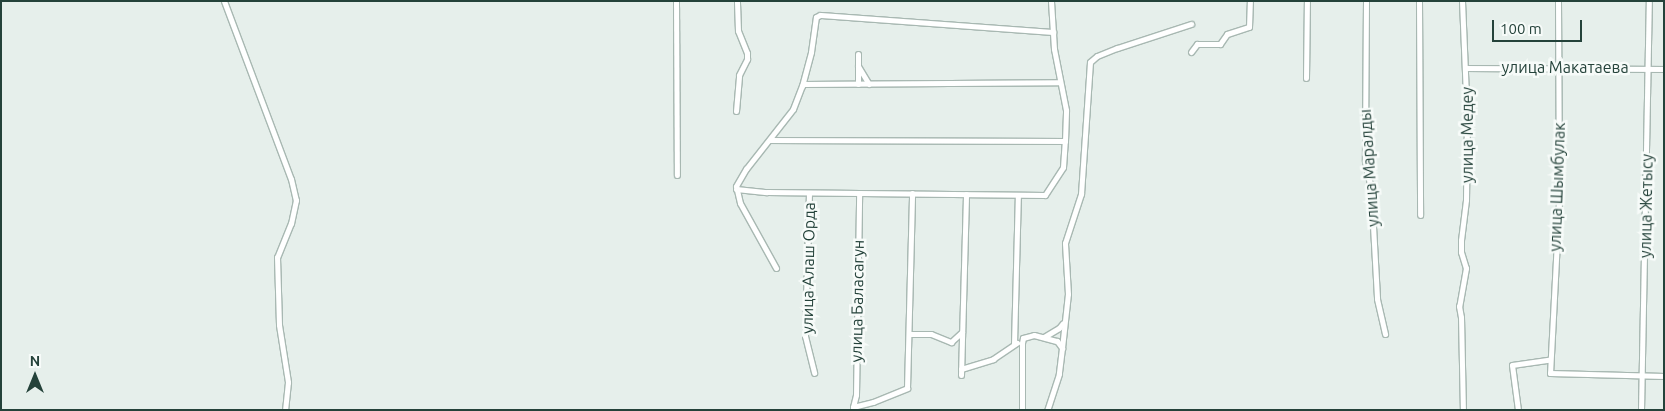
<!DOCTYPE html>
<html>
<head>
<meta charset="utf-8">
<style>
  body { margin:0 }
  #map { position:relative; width:1665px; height:411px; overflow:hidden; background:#e6efeb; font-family:Ubuntu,sans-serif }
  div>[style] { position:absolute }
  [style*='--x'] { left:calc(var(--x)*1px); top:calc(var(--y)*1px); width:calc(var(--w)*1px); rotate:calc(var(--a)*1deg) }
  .roads { filter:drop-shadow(1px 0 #a8b8b2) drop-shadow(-1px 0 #a8b8b2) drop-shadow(0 1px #a8b8b2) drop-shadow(0 -1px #a8b8b2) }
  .street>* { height:5px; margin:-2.5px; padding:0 2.5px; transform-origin:2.5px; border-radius:2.5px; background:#fff }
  span { translate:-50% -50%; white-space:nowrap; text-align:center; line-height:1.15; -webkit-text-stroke:5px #f7fbf9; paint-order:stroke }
  .street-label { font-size:16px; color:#24423a }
  .frame { position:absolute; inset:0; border:2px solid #24423a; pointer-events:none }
  .north { position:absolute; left:10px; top:351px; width:50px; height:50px; -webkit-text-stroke:4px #f7fbf9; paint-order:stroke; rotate:0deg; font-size:14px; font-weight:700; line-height:20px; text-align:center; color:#24423a }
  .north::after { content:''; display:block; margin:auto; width:18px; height:22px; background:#24423a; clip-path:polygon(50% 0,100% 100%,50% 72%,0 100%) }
  .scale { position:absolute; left:1492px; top:20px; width:90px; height:22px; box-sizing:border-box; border:2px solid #24423a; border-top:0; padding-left:6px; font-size:15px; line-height:18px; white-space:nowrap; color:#24423a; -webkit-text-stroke:4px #f7fbf9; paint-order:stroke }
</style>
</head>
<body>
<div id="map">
  <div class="roads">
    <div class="street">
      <div style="--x:224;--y:1;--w:190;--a:69.4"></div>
      <div style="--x:291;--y:179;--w:22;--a:77"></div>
      <div style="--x:296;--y:200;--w:24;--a:102"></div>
      <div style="--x:291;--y:223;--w:37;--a:112"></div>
      <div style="--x:277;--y:257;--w:68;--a:88.3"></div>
      <div style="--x:279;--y:325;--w:58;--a:81"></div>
      <div style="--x:288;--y:382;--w:28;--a:96"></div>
      <div style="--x:676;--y:1;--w:174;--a:89.7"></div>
      <div style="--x:1366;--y:1;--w:160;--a:90.4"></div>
      <div style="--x:1365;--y:161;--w:30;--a:78"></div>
      <div style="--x:1371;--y:190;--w:109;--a:86.8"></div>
      <div style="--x:1377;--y:299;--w:36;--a:77"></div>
      <div style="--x:1419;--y:1;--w:214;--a:89.7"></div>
      <div style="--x:1462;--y:1;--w:117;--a:87.6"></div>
      <div style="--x:1467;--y:118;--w:82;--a:90.7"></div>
      <div style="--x:1466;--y:200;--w:40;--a:97.1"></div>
      <div style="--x:1461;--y:240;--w:12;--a:90"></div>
      <div style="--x:1461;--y:252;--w:17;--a:73"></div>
      <div style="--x:1466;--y:268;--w:39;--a:100"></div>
      <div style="--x:1459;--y:306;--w:11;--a:80"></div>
      <div style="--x:1461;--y:317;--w:93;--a:88.8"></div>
      <div style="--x:1558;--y:1;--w:201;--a:89.7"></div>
      <div style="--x:1559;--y:202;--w:171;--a:93"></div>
      <div style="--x:1550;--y:373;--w:114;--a:1.5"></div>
      <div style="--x:1191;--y:52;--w:10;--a:-53"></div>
      <div style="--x:1197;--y:44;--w:23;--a:0"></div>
      <div style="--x:1220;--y:44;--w:12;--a:-55"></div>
      <div style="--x:1227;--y:34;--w:23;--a:-18"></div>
      <div style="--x:1249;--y:27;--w:26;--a:-88"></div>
      <div style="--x:858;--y:54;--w:30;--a:90"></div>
      <div style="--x:858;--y:66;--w:21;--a:59"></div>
      <div style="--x:1467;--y:68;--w:197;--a:0.3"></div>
      <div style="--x:1306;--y:78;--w:77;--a:-89.3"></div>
      <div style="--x:803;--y:84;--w:256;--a:-0.4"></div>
      <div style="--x:736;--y:111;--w:36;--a:-85"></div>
      <div style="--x:739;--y:75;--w:18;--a:-63"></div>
      <div style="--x:747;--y:59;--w:6;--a:-90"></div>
      <div style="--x:747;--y:53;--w:24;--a:-112"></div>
      <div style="--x:738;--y:31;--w:30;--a:-92"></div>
      <div style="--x:770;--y:140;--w:295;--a:0.2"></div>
      <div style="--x:736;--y:189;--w:31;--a:6"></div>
      <div style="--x:767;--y:192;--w:278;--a:0.6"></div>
      <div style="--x:1045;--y:195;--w:33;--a:-57"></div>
      <div style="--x:1063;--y:167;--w:26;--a:-86"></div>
      <div style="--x:1065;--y:141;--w:31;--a:-88"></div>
      <div style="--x:1066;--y:110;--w:62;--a:-101.1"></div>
      <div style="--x:1054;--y:49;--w:48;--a:-93.6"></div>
      <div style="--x:809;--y:193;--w:143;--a:91.6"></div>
      <div style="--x:805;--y:336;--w:38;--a:76"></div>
      <div style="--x:776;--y:268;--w:74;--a:-119"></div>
      <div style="--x:740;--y:203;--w:17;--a:-103"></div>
      <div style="--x:736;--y:186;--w:20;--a:-60"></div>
      <div style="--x:746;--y:169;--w:76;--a:-51.9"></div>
      <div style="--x:793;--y:109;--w:25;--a:-69"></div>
      <div style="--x:802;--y:86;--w:35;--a:-75"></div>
      <div style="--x:811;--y:52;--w:35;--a:-82"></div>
      <div style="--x:816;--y:17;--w:4;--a:-27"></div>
      <div style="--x:820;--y:15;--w:234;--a:4.2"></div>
      <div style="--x:909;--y:334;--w:22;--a:0"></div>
      <div style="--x:931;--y:334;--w:22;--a:22"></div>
      <div style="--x:951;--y:342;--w:15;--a:-42"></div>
      <div style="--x:1044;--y:337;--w:17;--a:-31"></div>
      <div style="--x:1059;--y:328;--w:6;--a:-51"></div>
      <div style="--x:1014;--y:344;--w:149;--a:-88.5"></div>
      <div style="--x:1062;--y:348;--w:54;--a:-83.7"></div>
      <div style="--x:1068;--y:294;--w:51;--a:-93.4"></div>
      <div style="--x:1065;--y:243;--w:52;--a:-71.9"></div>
      <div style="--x:1081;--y:194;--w:132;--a:-86.1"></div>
      <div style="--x:1090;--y:62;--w:9;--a:-41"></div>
      <div style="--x:1097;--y:56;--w:22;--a:-22"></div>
      <div style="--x:1117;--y:48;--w:78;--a:-18"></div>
      <div style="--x:961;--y:369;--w:34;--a:-17"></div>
      <div style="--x:993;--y:359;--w:29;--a:-34"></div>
      <div style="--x:961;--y:375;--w:181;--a:-88.4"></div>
      <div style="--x:853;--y:407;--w:21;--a:-14"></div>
      <div style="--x:873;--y:402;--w:37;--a:-22"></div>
      <div style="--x:907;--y:388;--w:195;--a:-88.5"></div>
      <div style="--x:853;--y:407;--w:12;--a:-76"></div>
      <div style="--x:856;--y:395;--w:202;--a:-89.1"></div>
      <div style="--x:1022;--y:410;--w:67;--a:-90"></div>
      <div style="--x:1022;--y:343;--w:5;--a:-79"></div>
      <div style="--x:1023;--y:338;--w:11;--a:-15"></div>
      <div style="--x:1034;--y:335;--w:24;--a:15"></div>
      <div style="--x:1057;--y:341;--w:9;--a:54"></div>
      <div style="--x:1062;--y:348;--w:26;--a:97"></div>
      <div style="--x:1059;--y:374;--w:38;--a:108"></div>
      <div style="--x:1518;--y:410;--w:45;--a:-97.6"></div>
      <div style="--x:1512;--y:365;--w:37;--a:-8"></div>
      <div style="--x:1641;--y:410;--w:409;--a:-88.9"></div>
    </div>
  </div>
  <div class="street-label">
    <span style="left:1565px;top:67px">улица Макатаева</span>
    <span style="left:1467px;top:135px;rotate:-90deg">улица Медеу</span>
    <span style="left:1369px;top:168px;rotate:-94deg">улица Маралды</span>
    <span style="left:1557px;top:187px;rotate:-88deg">улица Шымбулак</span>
    <span style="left:1646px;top:206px;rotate:-89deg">улица Жетысу</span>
    <span style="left:808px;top:268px;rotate:-89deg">улица Алаш Орда</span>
    <span style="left:857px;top:301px;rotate:-89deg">улица Баласагун</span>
  </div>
  <div class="frame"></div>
  <div class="north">N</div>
  <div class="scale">100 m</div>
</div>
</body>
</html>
